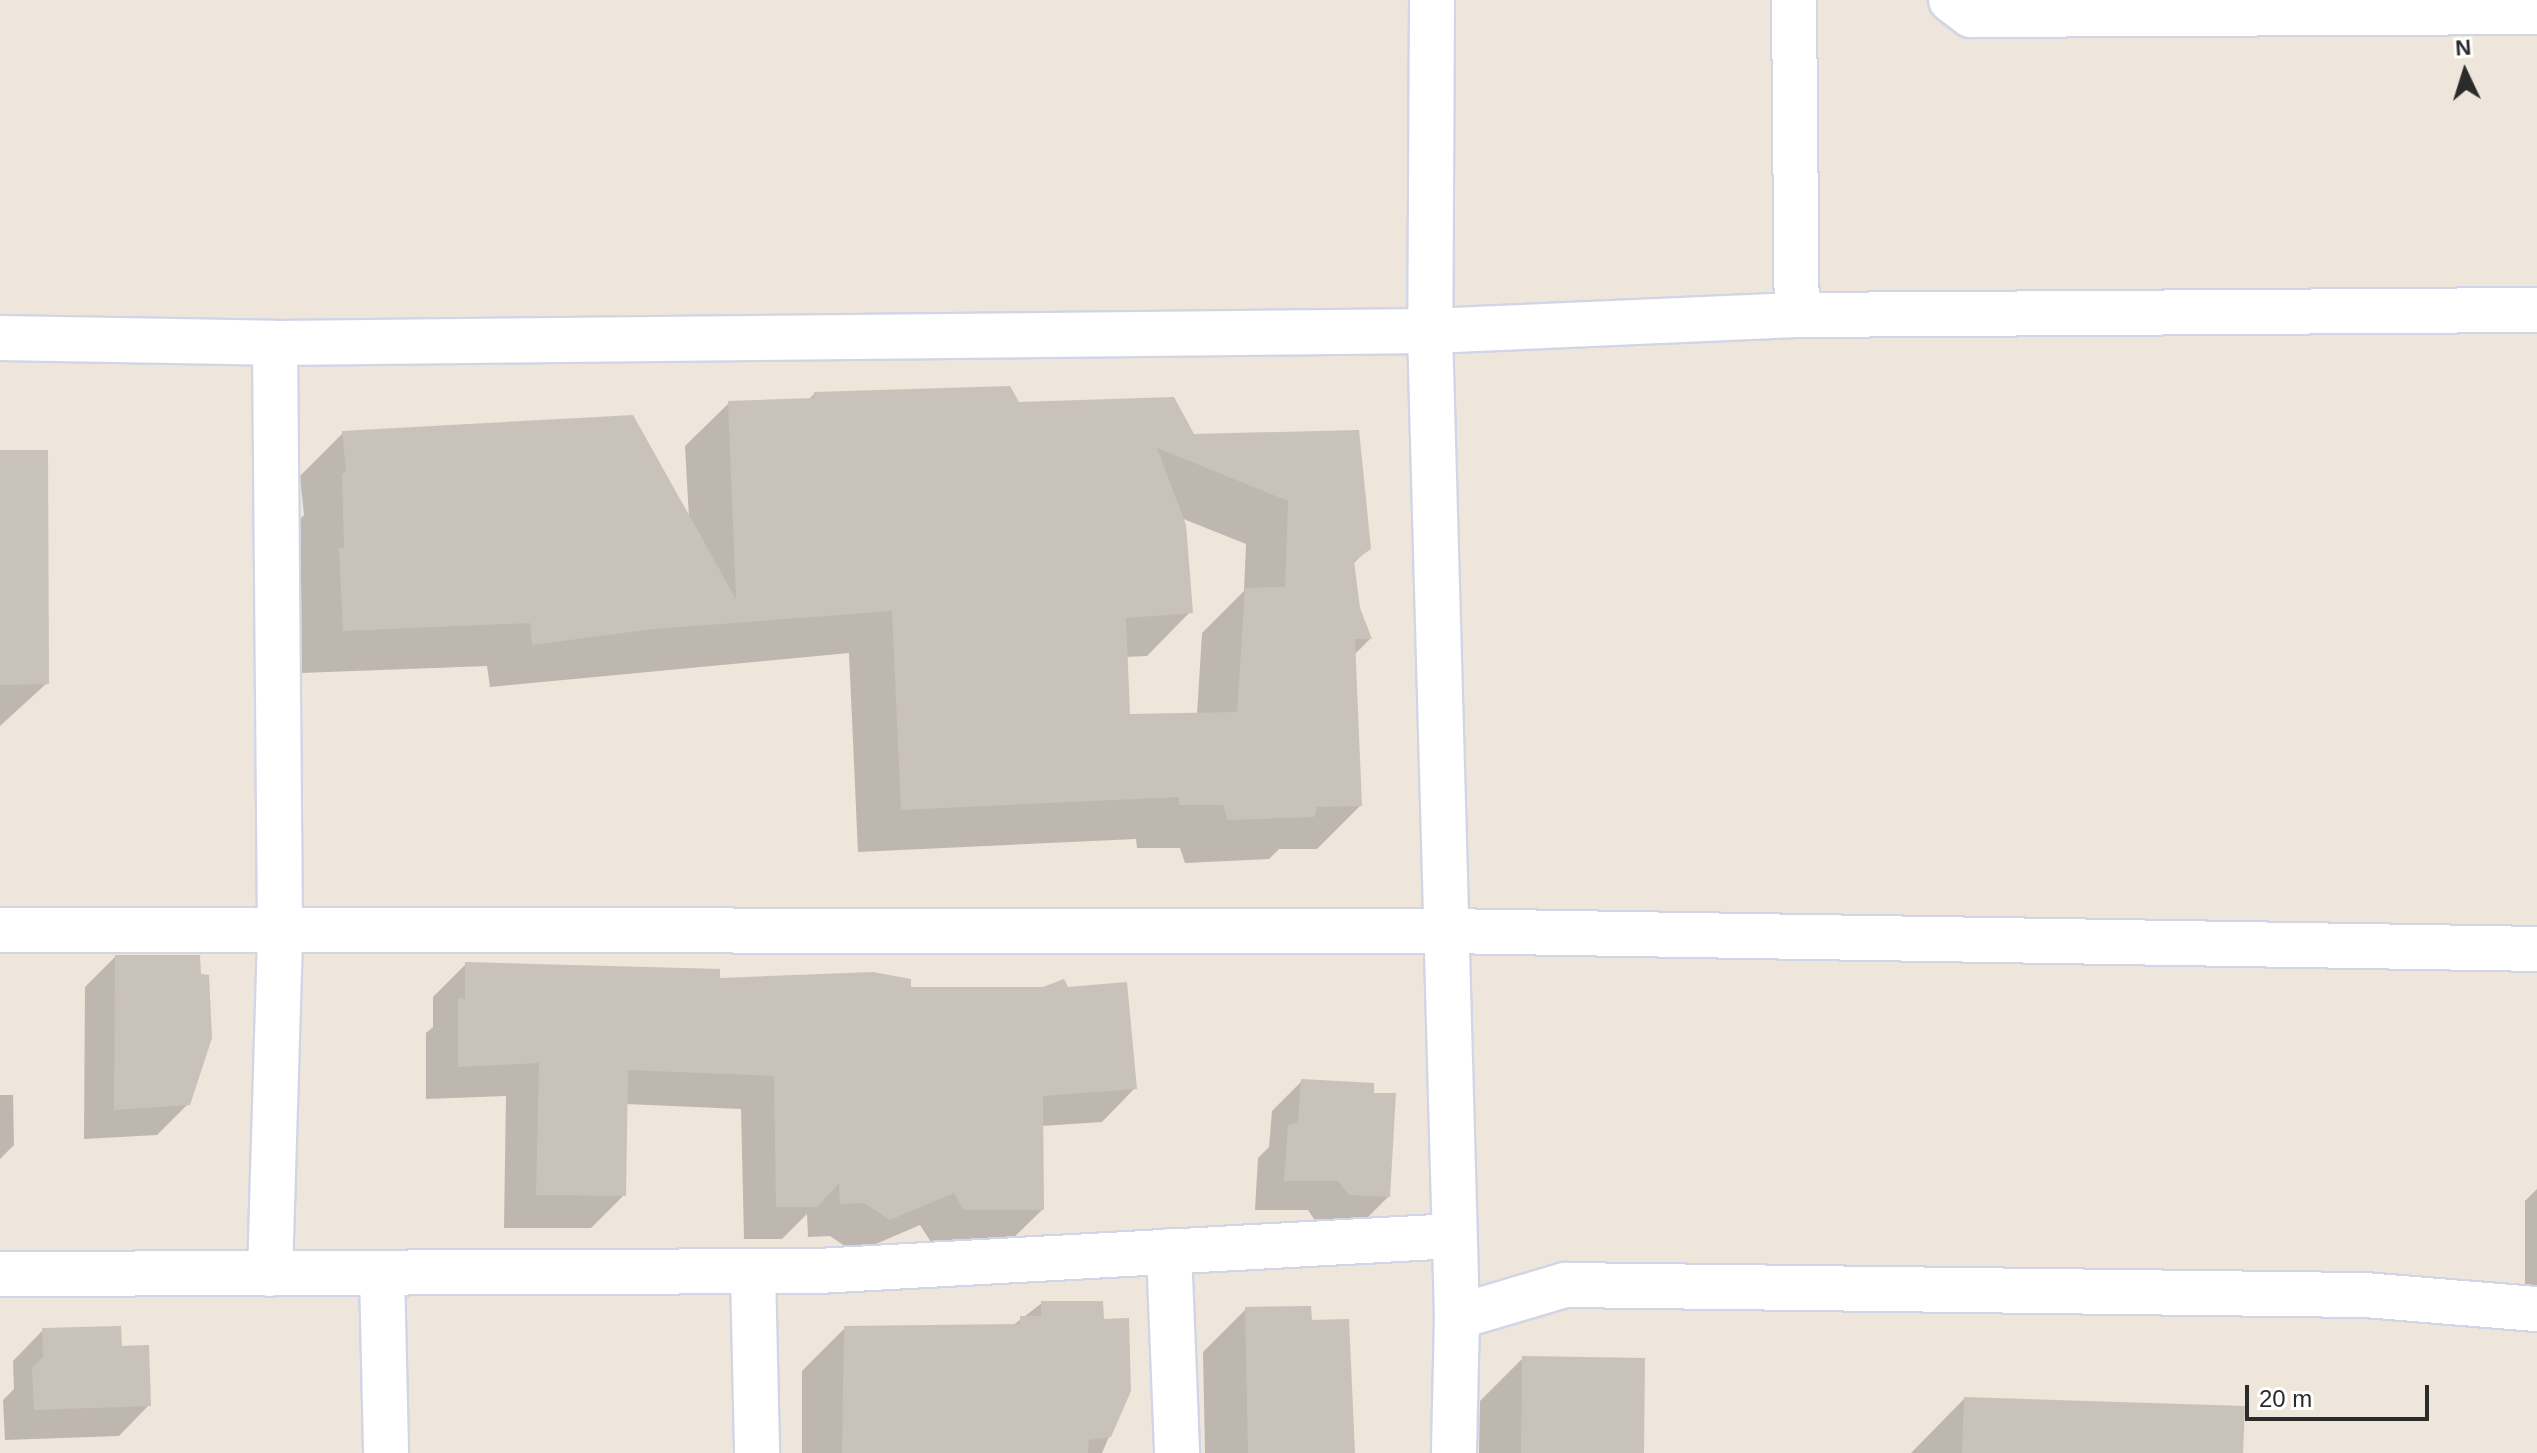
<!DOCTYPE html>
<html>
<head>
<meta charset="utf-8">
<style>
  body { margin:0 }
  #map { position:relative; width:2537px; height:1453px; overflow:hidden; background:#eee5db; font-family:Arial,sans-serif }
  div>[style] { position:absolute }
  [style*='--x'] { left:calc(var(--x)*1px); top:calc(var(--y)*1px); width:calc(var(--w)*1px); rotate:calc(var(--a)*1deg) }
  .shadow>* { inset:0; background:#0003 }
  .building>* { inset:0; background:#c9c2bb }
  .roads { filter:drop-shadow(2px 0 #d1d5e5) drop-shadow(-2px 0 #d1d5e5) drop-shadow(0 2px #d1d5e5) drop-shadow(0 -2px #d1d5e5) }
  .street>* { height:44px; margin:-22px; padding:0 22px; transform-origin:22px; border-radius:22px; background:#fff }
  span { translate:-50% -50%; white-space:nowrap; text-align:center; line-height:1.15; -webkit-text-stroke:6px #fff; paint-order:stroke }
  .north { position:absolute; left:2425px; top:32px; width:80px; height:80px; -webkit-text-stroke:6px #fff; paint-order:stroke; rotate:356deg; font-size:22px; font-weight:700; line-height:32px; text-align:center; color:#2b2b2b }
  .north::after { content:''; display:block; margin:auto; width:28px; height:36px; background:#2b2b2b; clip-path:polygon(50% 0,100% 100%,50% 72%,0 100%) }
  .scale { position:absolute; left:2245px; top:1385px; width:184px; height:36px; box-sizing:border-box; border:4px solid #2b2b2b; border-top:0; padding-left:10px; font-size:24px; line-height:28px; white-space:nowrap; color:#2b2b2b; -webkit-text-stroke:6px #fff; paint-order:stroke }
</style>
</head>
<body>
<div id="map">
  <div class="shadow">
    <div style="clip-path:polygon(evenodd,815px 393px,1018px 404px,1193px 436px,1369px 548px,1353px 564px,1358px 608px,1370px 639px,1354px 655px,1360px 806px,1317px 849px,1279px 849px,1269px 859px,1185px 863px,1180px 848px,1137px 848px,1136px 839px,858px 852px,849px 653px,490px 687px,487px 666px,301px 673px,297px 593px,301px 588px,299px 520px,304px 515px,300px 476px,343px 433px,689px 518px,685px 446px,729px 403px,808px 400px,815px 393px,1181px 518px,1246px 544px,1244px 591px,1202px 633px,1197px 715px,1128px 716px,1125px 657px,1147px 656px,1190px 612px,1181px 518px)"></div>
    <div style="clip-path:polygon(0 453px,47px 683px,0 726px)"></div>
    <div style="clip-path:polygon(115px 957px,188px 1104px,157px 1135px,84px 1139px,85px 987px)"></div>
    <div style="clip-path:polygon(466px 964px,909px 989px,1135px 1088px,1102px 1122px,1041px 1126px,1042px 1210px,1008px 1243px,931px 1242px,920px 1225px,855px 1253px,830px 1236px,808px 1237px,807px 1214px,782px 1239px,744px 1239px,741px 1109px,626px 1104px,624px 1195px,591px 1228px,504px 1228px,506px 1096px,426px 1099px,426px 1033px,433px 1027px,433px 997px)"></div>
    <div style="clip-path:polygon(1302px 1081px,1388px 1197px,1358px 1227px,1318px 1225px,1308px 1210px,1255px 1210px,1258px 1158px,1269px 1147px,1272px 1111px)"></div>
    <div style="clip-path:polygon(0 1095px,13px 1095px,14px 1145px,0 1159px)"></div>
    <div style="clip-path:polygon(2537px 1189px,2537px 1298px,2525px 1298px,2525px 1201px)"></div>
    <div style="clip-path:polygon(1042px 1303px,1102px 1321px,1129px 1390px,1102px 1453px,802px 1453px,802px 1371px,845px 1328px,1012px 1326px)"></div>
    <div style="clip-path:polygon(1246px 1309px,1310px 1322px,1353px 1453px,1205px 1453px,1203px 1352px)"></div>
    <div style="clip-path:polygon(43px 1330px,120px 1348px,149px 1405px,119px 1436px,5px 1440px,3px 1400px,14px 1389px,13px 1361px)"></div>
    <div style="clip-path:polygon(1523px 1358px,1642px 1453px,1479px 1453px,1480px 1401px)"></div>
    <div style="clip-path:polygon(1964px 1399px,2241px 1453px,1911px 1453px)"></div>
  </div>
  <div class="building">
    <div style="clip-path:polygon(evenodd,1010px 386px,1019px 402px,1174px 397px,1194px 434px,1359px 430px,1371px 549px,1354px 561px,1360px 608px,1372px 639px,1355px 639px,1362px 806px,1317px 807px,1314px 817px,1228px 820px,1223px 805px,1179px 805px,1179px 797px,901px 810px,892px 611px,653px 629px,532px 645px,530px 623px,343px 631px,339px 548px,344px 548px,342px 474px,346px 471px,342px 431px,633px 415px,736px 599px,728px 401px,814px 398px,814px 392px,1010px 386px,1157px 448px,1288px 501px,1285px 587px,1245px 588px,1237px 712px,1130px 714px,1126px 618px,1193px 613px,1186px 525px,1157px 448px)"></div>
    <div style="clip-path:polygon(0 450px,48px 450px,49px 684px,0 685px)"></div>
    <div style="clip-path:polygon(115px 955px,200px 955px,201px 974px,209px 975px,212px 1038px,190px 1105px,114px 1110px)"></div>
    <div style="clip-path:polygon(465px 962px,720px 969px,720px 978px,873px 972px,911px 979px,911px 987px,1043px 987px,1064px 979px,1068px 987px,1127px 982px,1137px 1089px,1043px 1096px,1044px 1210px,964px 1210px,954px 1193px,890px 1220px,864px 1203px,840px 1204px,839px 1183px,817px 1207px,776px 1207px,774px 1076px,628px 1070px,626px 1196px,536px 1195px,539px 1063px,458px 1067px,458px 998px,465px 999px)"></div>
    <div style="clip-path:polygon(1301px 1079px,1374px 1083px,1374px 1093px,1396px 1093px,1390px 1197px,1349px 1195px,1338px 1181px,1284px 1181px,1288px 1125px,1298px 1123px)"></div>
    <div style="clip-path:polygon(1041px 1301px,1103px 1301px,1104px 1319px,1129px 1318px,1131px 1391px,1111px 1437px,1089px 1440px,1088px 1453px,842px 1453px,844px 1326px,1020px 1324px,1020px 1316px,1041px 1316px)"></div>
    <div style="clip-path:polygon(1311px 1306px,1312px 1320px,1349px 1319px,1355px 1453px,1248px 1453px,1245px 1307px)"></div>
    <div style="clip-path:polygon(121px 1326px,122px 1346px,149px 1345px,151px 1406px,34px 1410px,32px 1368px,43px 1357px,42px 1328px)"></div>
    <div style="clip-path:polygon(1522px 1356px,1645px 1358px,1644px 1453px,1521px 1453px)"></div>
    <div style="clip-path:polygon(1964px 1397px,2245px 1406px,2243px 1453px,1962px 1453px)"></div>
  </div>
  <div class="roads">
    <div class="street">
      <div style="--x:1432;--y:0;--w:331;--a:90.3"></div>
      <div style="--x:1430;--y:331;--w:986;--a:88.43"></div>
      <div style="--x:1457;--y:1317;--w:136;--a:91.3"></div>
      <div style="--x:1794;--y:0;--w:315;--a:89.5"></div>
      <div style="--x:1951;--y:0;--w:25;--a:37"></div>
      <div style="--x:1971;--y:15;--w:566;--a:-0.3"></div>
      <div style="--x:0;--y:338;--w:275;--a:1"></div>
      <div style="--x:275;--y:343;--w:1155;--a:-0.6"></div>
      <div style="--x:1430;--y:331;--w:367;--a:-2.5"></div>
      <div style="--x:1797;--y:315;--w:740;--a:-0.39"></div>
      <div style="--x:0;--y:930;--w:1444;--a:0.04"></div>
      <div style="--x:1444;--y:931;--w:1093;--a:0.94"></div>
      <div style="--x:1169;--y:1251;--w:202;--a:87.7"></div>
      <div style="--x:753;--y:1272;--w:181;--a:88.7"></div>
      <div style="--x:382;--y:1273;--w:180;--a:88.7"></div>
      <div style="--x:0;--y:1274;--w:818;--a:-0.21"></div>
      <div style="--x:818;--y:1271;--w:636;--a:-3.15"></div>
      <div style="--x:270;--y:1274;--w:346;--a:-88.3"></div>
      <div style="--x:280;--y:928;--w:585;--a:-90.49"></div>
      <div style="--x:1457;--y:1317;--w:113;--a:-16.5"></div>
      <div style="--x:1565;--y:1285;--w:800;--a:0.72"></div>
      <div style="--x:2365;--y:1295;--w:173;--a:4.7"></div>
    </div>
  </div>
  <div class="north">N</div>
  <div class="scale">20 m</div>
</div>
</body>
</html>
